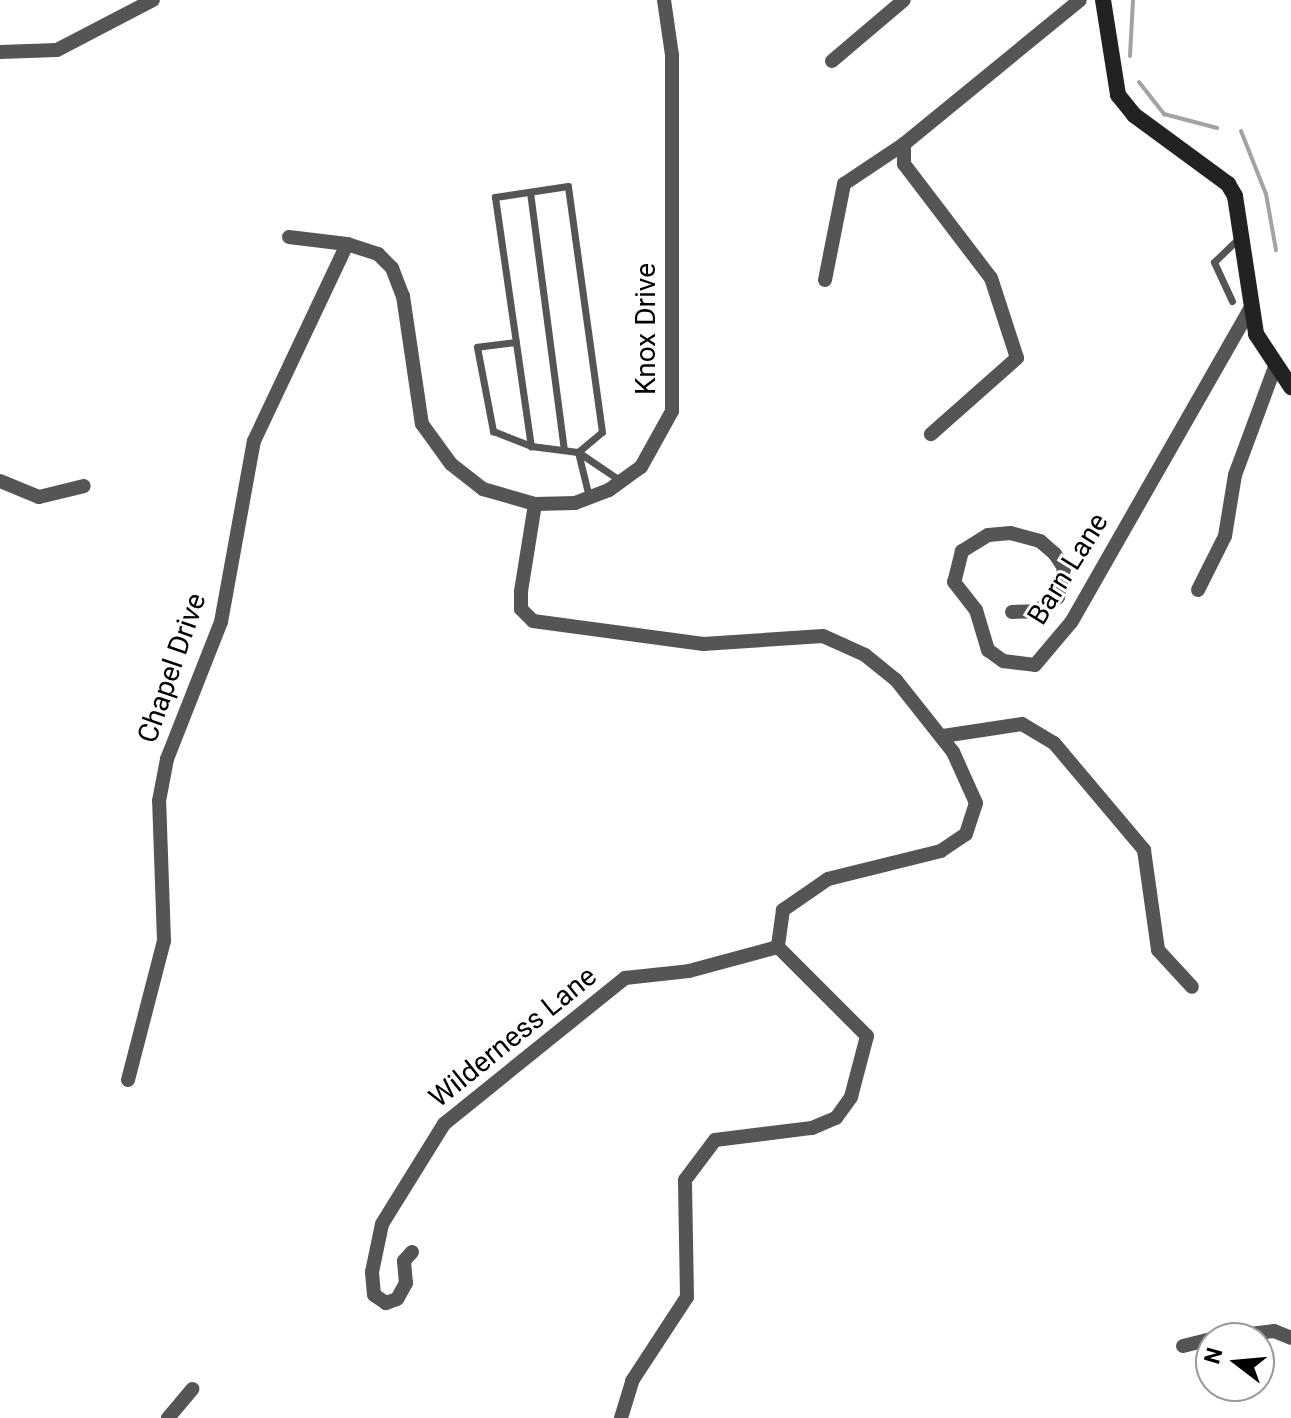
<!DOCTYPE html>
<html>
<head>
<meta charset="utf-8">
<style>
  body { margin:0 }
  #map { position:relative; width:1291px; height:1418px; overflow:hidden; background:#fff; font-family:Roboto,sans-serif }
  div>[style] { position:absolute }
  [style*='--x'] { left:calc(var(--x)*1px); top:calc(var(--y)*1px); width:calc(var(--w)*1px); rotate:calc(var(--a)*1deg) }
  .stream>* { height:4px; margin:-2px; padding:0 2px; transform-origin:2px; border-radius:2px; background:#a3a3a3 }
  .lane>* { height:7px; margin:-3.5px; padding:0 3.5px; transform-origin:3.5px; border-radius:3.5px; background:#555 }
  .street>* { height:14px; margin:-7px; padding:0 7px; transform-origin:7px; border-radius:7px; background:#555 }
  .secondary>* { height:16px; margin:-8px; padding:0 8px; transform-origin:8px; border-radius:8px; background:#222 }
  span { translate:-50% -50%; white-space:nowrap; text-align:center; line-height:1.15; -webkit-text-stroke:6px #fff; paint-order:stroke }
  .street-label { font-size:28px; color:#000 }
  .north { position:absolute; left:1195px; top:1322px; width:80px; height:80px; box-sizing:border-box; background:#fff; border:2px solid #999; border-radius:50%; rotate:286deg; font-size:22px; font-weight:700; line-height:32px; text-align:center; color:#000 }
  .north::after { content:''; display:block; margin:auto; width:28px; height:36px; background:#000; clip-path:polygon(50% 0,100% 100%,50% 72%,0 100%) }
</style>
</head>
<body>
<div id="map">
  <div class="stream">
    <div style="--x:1130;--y:56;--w:56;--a:-86.9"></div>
    <div style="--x:1139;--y:82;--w:41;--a:52"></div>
    <div style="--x:1164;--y:114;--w:55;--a:14.8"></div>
    <div style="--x:1241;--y:131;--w:68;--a:68.4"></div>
    <div style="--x:1266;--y:194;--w:57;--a:79.9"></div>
  </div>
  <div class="lane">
    <div style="--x:530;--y:192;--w:260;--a:82.5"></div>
    <div style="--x:1232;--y:301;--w:43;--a:-114.8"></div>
    <div style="--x:1214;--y:262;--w:35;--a:-44"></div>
    <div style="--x:516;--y:342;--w:39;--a:173"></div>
    <div style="--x:477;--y:347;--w:86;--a:79.2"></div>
    <div style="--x:493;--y:431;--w:41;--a:21.5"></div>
    <div style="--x:531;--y:446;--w:47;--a:7.3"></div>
    <div style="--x:578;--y:452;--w:31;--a:-40"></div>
    <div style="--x:602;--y:432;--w:248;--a:-97.9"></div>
    <div style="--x:568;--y:186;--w:74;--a:171.4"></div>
    <div style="--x:495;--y:197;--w:252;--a:81.8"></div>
    <div style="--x:578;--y:452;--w:52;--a:34"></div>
    <div style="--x:578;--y:452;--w:46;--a:76.3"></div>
  </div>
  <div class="street">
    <div style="--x:0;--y:52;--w:57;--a:-2"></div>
    <div style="--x:57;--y:50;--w:108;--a:-27.5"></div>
    <div style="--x:832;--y:61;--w:94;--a:-40.3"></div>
    <div style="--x:904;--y:144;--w:20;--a:90"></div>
    <div style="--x:904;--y:164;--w:143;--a:52.7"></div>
    <div style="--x:991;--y:278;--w:84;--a:72"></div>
    <div style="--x:1017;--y:358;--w:115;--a:138.5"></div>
    <div style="--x:289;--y:237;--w:58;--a:6.9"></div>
    <div style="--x:347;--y:244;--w:33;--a:18"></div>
    <div style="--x:378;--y:254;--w:20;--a:45"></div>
    <div style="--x:392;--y:268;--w:30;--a:69"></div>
    <div style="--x:403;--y:296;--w:129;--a:81.6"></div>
    <div style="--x:422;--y:424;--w:49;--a:54.1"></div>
    <div style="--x:451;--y:464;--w:41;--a:38"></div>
    <div style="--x:483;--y:489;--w:54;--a:16.1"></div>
    <div style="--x:535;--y:504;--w:40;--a:-1.4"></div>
    <div style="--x:575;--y:503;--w:36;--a:-21"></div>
    <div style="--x:609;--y:490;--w:39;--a:-36"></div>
    <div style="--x:641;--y:467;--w:64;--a:-61"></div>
    <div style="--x:672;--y:411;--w:356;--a:-90"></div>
    <div style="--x:672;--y:55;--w:56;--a:-98.3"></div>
    <div style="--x:825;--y:280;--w:98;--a:-78.8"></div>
    <div style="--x:844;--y:184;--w:72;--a:-33.7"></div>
    <div style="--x:904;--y:144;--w:227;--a:-39.3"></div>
    <div style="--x:0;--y:481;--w:42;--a:22.3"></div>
    <div style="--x:39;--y:497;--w:46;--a:-13.7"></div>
    <div style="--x:535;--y:504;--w:88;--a:99.1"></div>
    <div style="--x:521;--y:591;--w:18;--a:90"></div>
    <div style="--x:521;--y:609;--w:17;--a:45"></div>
    <div style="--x:533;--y:621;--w:172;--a:7.7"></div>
    <div style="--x:703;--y:644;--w:120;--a:-3.8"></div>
    <div style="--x:823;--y:636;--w:46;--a:24.3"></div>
    <div style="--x:865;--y:655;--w:40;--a:39"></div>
    <div style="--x:896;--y:680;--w:92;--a:51.6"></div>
    <div style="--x:953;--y:752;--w:56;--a:65.7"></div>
    <div style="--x:976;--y:803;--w:33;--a:108"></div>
    <div style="--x:966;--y:834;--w:30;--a:146"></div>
    <div style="--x:941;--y:851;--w:116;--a:166.1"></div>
    <div style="--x:828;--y:879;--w:55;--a:145.4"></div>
    <div style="--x:783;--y:910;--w:37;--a:98"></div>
    <div style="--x:1198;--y:590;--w:60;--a:-63.4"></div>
    <div style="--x:1225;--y:536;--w:62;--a:-80.7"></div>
    <div style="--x:1235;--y:475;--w:115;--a:-69.7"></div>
    <div style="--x:1012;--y:612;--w:24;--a:-2"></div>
    <div style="--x:1036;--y:611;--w:26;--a:-32"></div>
    <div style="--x:1058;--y:597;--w:30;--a:-78"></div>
    <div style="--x:1064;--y:568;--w:17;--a:-123"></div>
    <div style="--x:1055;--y:554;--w:20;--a:-139"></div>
    <div style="--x:1040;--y:541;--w:30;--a:-165"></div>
    <div style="--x:1011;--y:533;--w:23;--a:175"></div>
    <div style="--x:988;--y:535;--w:31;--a:148"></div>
    <div style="--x:962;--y:551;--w:32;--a:104"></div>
    <div style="--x:954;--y:582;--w:36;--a:52"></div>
    <div style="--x:976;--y:610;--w:42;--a:73.3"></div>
    <div style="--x:988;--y:650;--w:19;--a:36"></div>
    <div style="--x:1003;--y:661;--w:32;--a:7"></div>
    <div style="--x:1035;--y:665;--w:57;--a:-49.9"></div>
    <div style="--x:1072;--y:621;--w:361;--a:-60.3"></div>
    <div style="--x:943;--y:736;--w:80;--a:-8.6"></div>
    <div style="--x:1022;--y:724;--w:37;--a:31"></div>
    <div style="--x:1054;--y:743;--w:140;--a:49.9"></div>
    <div style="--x:1144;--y:850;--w:101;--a:82"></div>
    <div style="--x:1158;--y:950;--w:50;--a:47.4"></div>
    <div style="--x:128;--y:1080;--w:144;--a:-75.5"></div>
    <div style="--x:164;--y:941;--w:140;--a:-92"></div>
    <div style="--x:159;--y:801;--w:43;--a:-79.2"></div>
    <div style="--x:167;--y:759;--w:147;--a:-68.5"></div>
    <div style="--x:221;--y:622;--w:184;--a:-79.7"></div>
    <div style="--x:254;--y:441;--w:218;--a:-64.7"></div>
    <div style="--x:412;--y:1252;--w:12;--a:132"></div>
    <div style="--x:404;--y:1261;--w:22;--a:85"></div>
    <div style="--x:406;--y:1283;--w:18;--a:119"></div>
    <div style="--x:397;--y:1299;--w:12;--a:160"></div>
    <div style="--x:386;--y:1303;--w:14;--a:-146"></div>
    <div style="--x:374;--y:1295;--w:23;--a:-95"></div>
    <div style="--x:372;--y:1272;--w:49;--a:-78.2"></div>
    <div style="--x:382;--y:1224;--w:118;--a:-58.2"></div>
    <div style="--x:444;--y:1124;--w:233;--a:-38.9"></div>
    <div style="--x:625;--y:978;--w:64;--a:-6.2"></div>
    <div style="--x:689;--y:971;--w:92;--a:-15.1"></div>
    <div style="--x:1217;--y:1338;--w:57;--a:-7"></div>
    <div style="--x:1274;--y:1331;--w:18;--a:22"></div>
    <div style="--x:1183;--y:1346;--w:29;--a:-14"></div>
    <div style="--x:168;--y:1418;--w:38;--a:-50"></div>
    <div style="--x:621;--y:1418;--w:39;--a:-73"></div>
    <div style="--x:632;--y:1381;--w:100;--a:-56.8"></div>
    <div style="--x:687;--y:1297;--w:117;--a:-91"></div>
    <div style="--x:685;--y:1180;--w:50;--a:-53.1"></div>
    <div style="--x:715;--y:1140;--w:98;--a:-7.1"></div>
    <div style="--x:812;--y:1128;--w:26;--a:-23"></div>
    <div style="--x:836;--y:1118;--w:26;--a:-54"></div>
    <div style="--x:851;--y:1097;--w:63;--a:-75.3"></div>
    <div style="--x:867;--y:1036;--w:126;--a:-135"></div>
  </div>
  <div class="secondary">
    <div style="--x:1103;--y:0;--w:96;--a:81"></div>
    <div style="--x:1118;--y:95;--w:26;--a:51"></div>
    <div style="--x:1134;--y:115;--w:117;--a:36.3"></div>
    <div style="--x:1228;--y:184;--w:14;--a:60"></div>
    <div style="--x:1235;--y:196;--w:140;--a:81.3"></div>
    <div style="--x:1256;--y:334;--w:64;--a:56.6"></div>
  </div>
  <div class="street-label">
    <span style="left:646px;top:329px;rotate:-90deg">Knox Drive</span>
    <span style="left:1068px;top:569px;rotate:-58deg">Barn Lane</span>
    <span style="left:172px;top:668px;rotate:-71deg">Chapel Drive</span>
    <span style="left:513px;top:1037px;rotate:-39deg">Wilderness Lane</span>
  </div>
  <div class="north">N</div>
</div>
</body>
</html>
